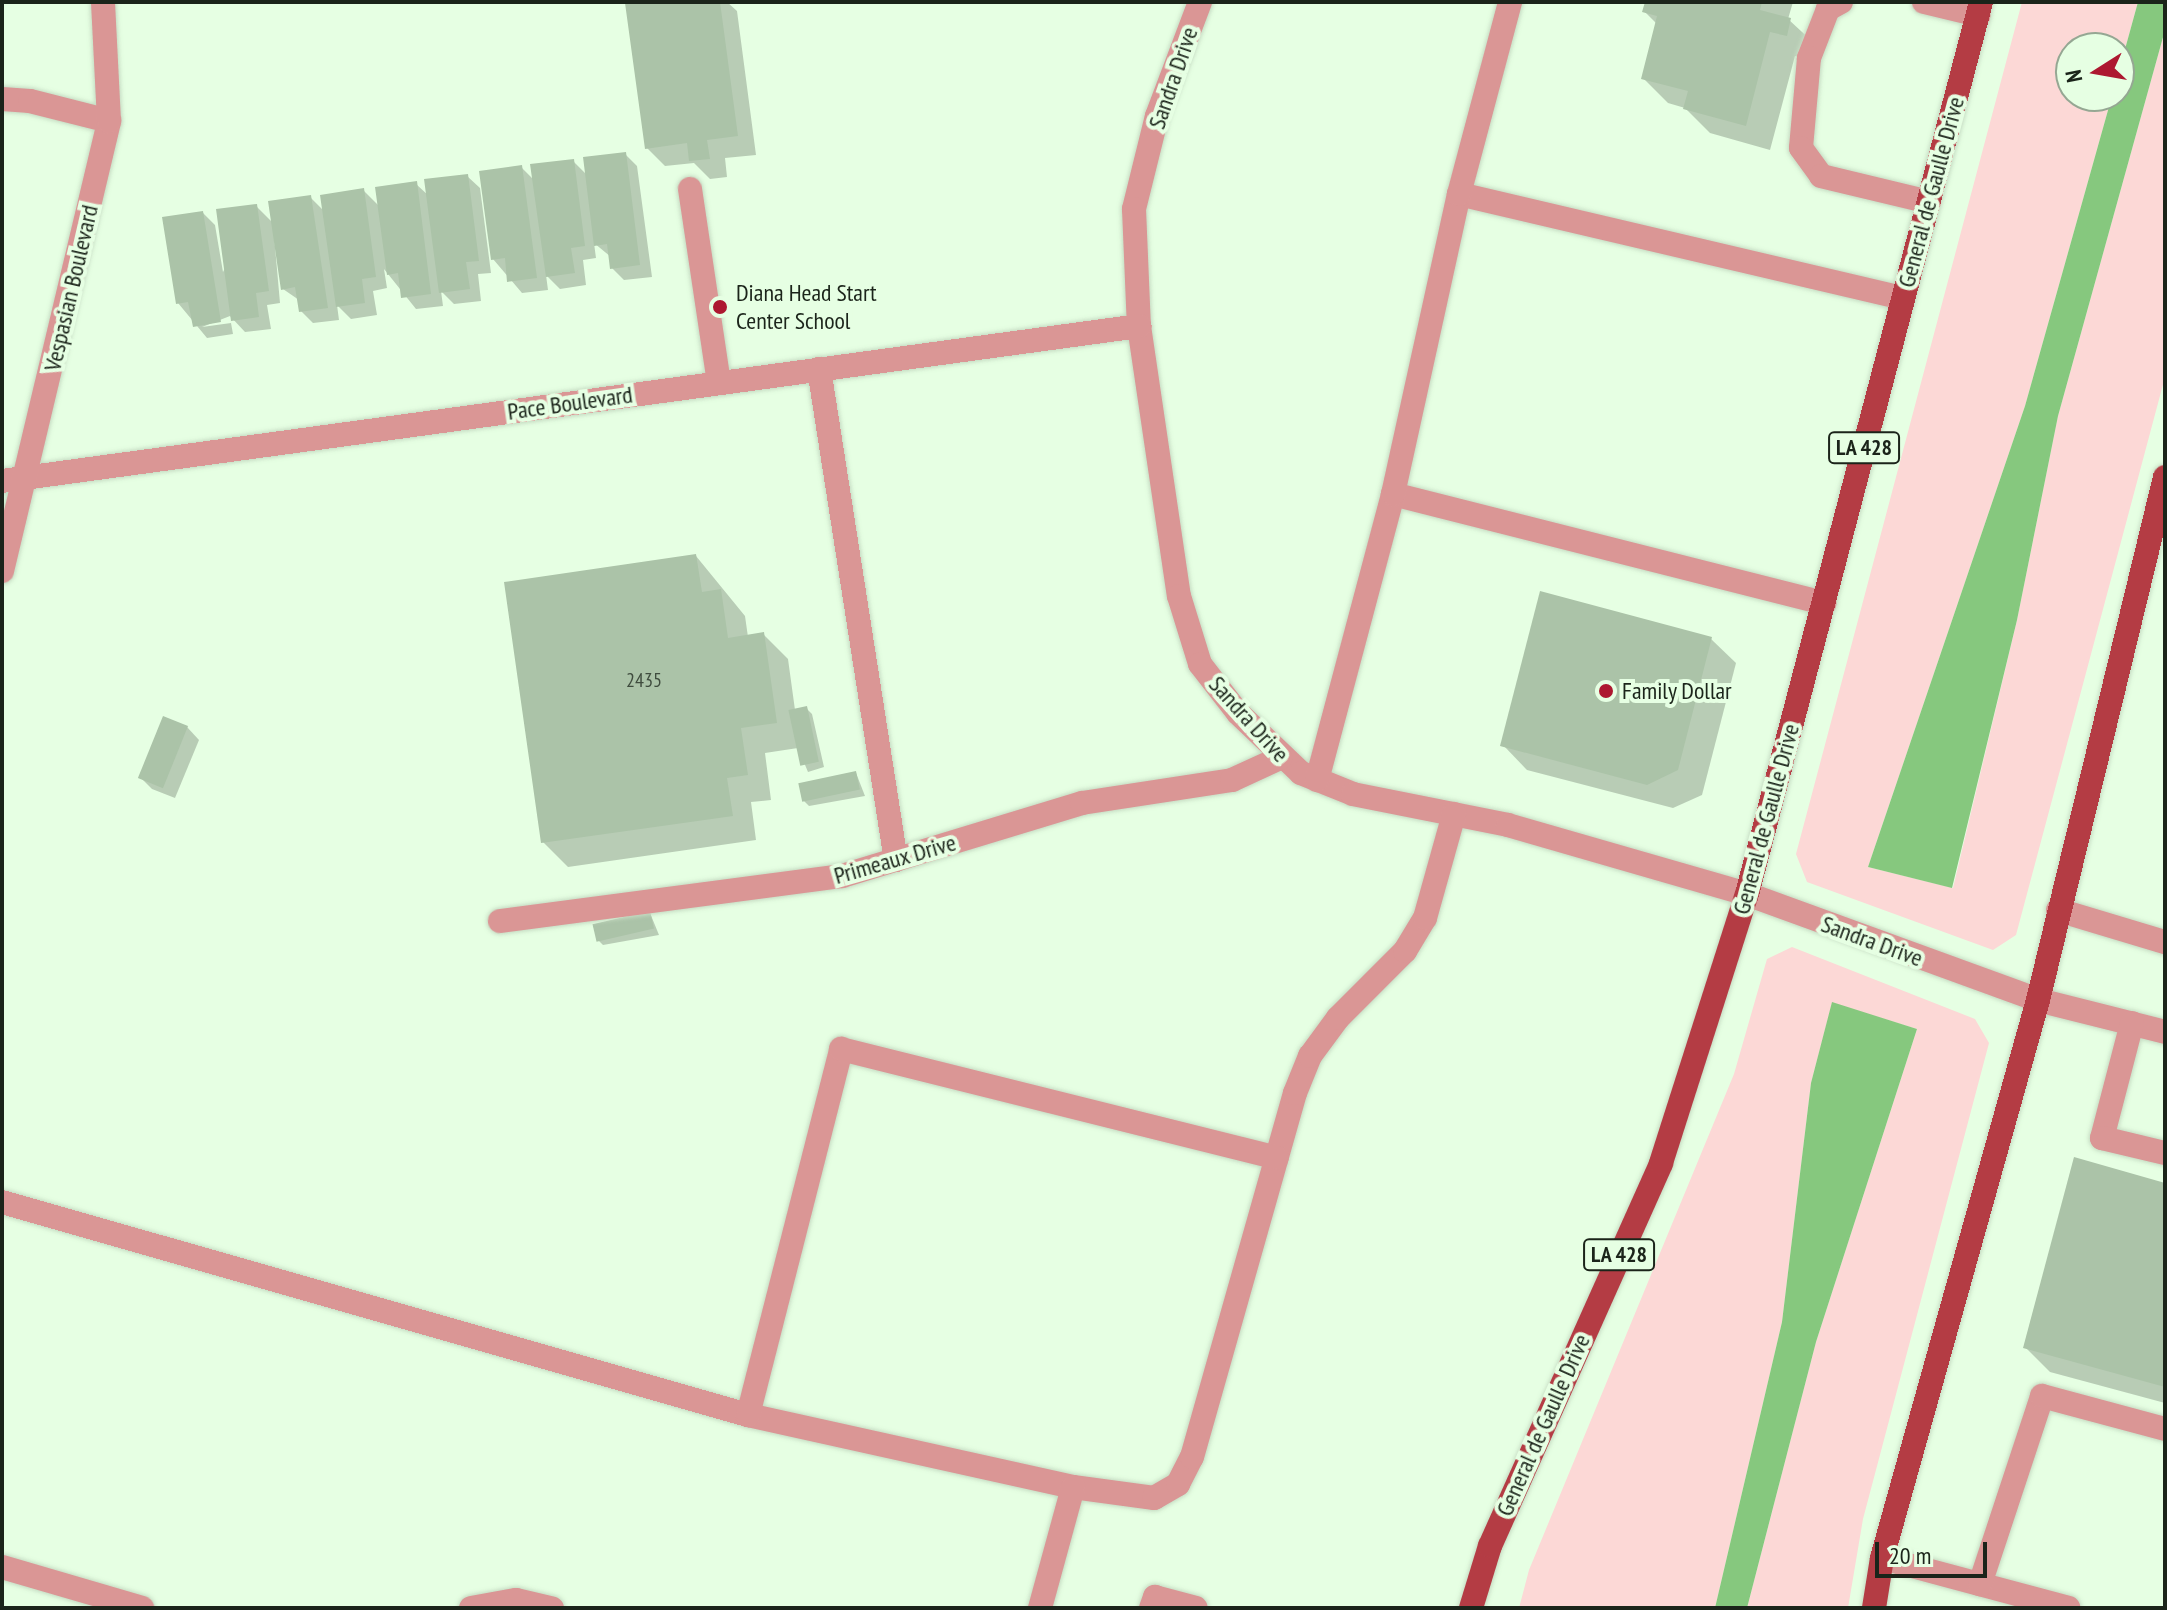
<!DOCTYPE html>
<html>
<head>
<meta charset="utf-8">
<style>
	body { margin:0 }
	#map { position:relative; width:2167px; height:1610px; overflow:hidden; background:#e6ffe3; font-family:"PT Sans Narrow",sans-serif }
	div>[style] { position:absolute }
	.green>* { inset:0; background:#fcd8d6 }
	.water>* { inset:0; background:#86c87e }
	.shadow>* { inset:0; background:#0003 }
	.building>* { inset:0; background:#abc3a8; transform-origin:0 0 }
	.roads { filter:drop-shadow(0 0 2px #c6dcc3) drop-shadow(0 0 2px #c6dcc3) }
	.minor>* { height:24px; margin:-12px; padding:0 12px; transform-origin:12px; border-radius:12px; background:#da9695 }
	.major>* { height:24px; margin:-12px; padding:0 12px; transform-origin:12px; border-radius:12px; background:#b43c44 }
	.dots>* { width:22px; height:22px; translate:-50% -50%; box-sizing:border-box; border:4px solid #e6ffe3; border-radius:50% }
	span { translate:-50% -50%; white-space:nowrap; text-align:center; line-height:1.15; -webkit-text-stroke:8px #e6ffe3; paint-order:stroke }
	.number-label { font-size:20px; color:#3f4c3e }
	.number-label span { -webkit-text-stroke-width:0 }
	.shield-label span { padding:2px 6px; background:#e6ffe3; border:2px solid; border-radius:6px; -webkit-text-stroke-width:0 }
	.shield-label { font-size:22px; color:#1b241a; font-weight:700 }
	.street-label { font-size:24px; color:#1b241a }
	.poi-label { font-size:24px; color:#1b241a }
	.left { translate:0 -50%; text-align:left }
	.frame { position:absolute; inset:0; border:4px solid #1b241a; pointer-events:none }
	.north { position:absolute; left:2055px; top:32px; width:80px; height:80px; box-sizing:border-box; background:#e6ffe3; border:2px solid #95a793; border-radius:50%; rotate:259deg; font-size:22px; font-weight:700; line-height:32px; text-align:center; color:#1b241a }
	.north::after { content:''; display:block; margin:auto; width:28px; height:36px; background:#ad1830; clip-path:polygon(50% 0,100% 100%,50% 72%,0 100%) }
	.scale { position:absolute; left:1875px; top:1542px; width:112px; height:36px; box-sizing:border-box; border:4px solid #1b241a; border-top:0; padding-left:10px; font-size:24px; line-height:28px; white-space:nowrap; color:#1b241a; -webkit-text-stroke:6px #e6ffe3; paint-order:stroke }
</style>
</head>
<body>
<div id="map">
	<div class="green">
		<div style="clip-path:polygon(2022px 2px,2138px 2px,2119px 71px,2119px 48px,2071px 48px,2071px 96px,2112px 96px,2025px 406px,1868px 867px,1953px 888px,2017px 620px,2058px 416px,2165px 30px,2165px 377px,2016px 935px,1993px 950px,1807px 882px,1796px 854px)"></div>
		<div style="clip-path:polygon(1792px 947px,1975px 1019px,1989px 1043px,1863px 1519px,1848px 1608px,1747px 1608px,1816px 1342px,1917px 1029px,1832px 1003px,1811px 1083px,1782px 1322px,1715px 1608px,1519px 1608px,1529px 1570px,1734px 1074px,1767px 959px)"></div>
	</div>
	<div class="water">
		<div style="clip-path:polygon(2138px 2px,2165px 2px,2165px 30px,2058px 416px,2017px 620px,1952px 888px,1868px 867px,2025px 406px,2112px 96px,2119px 96px,2119px 71px)"></div>
		<div style="clip-path:polygon(1832px 1002px,1917px 1029px,1816px 1342px,1747px 1608px,1715px 1608px,1782px 1322px,1811px 1083px)"></div>
	</div>
	<div class="shadow">
		<div style="clip-path:polygon(647px 2px,727px 2px,737px 11px,756px 155px,725px 158px,727px 177px,710px 179px,694px 163px,665px 166px,647px 148px,628px 5px)"></div>
		<div style="clip-path:polygon(1647px 2px,1793px 2px,1788px 19px,1815px 44px,1811px 60px,1795px 56px,1770px 150px,1710px 133px,1685px 108px,1668px 103px,1643px 78px,1657px 24px,1644px 11px)"></div>
		<div style="clip-path:polygon(625px 154px,637px 166px,652px 277px,624px 280px,612px 268px,611px 257px,594px 243px,596px 258px,583px 260px,586px 285px,560px 289px,546px 275px,548px 290px,522px 293px,493px 259px,521px 167px,535px 181px,573px 161px,587px 175px)"></div>
		<div style="clip-path:polygon(467px 176px,480px 188px,491px 273px,478px 274px,481px 301px,454px 304px,441px 291px,443px 306px,416px 309px,384px 269px,387px 288px,373px 291px,377px 315px,351px 319px,337px 305px,339px 320px,313px 323px,301px 311px,299px 300px,283px 289px,273px 224px,280px 303px,267px 305px,271px 329px,245px 332px,230px 316px,202px 327px,231px 323px,233px 334px,207px 338px,178px 303px,203px 213px,215px 225px,223px 272px,256px 206px,273px 223px,310px 197px,325px 212px,363px 190px,380px 207px,416px 184px,429px 196px)"></div>
		<div style="clip-path:polygon(696px 556px,745px 616px,748px 637px,763px 634px,788px 659px,795px 710px,806px 708px,812px 714px,824px 767px,808px 772px,798px 748px,765px 753px,771px 800px,751px 802px,756px 840px,568px 867px,543px 842px)"></div>
		<div style="clip-path:polygon(1711px 639px,1736px 663px,1702px 795px,1673px 808px,1527px 770px,1503px 745px)"></div>
		<div style="clip-path:polygon(187px 727px,199px 740px,175px 798px,152px 789px,140px 777px)"></div>
		<div style="clip-path:polygon(856px 773px,865px 796px,809px 806px,803px 800px)"></div>
		<div style="clip-path:polygon(650px 913px,659px 935px,603px 945px,597px 939px)"></div>
		<div style="clip-path:polygon(2165px 1185px,2165px 1403px,2050px 1372px,2025px 1347px)"></div>
	</div>
	<div class="building">
		<div style="clip-path:polygon(720px 2px,738px 136px,707px 140px,710px 159px,689px 161px,687px 143px,645px 149px,625px 3px)"></div>
		<div style="clip-path:polygon(1645px 2px,1762px 2px,1760px 10px,1791px 18px,1787px 36px,1770px 32px,1746px 126px,1683px 109px,1688px 91px,1641px 79px,1657px 16px,1642px 12px)"></div>
		<div style="clip-path:polygon(626px 152px,640px 265px,610px 269px,607px 244px,594px 246px,583px 157px)"></div>
		<div style="clip-path:polygon(574px 159px,585px 246px,571px 248px,575px 273px,546px 277px,530px 164px)"></div>
		<div style="clip-path:polygon(522px 165px,537px 278px,507px 282px,505px 258px,491px 260px,479px 171px)"></div>
		<div style="clip-path:polygon(468px 174px,479px 261px,466px 262px,470px 289px,439px 293px,424px 179px)"></div>
		<div style="clip-path:polygon(417px 181px,431px 294px,401px 298px,398px 273px,387px 275px,375px 187px)"></div>
		<div style="clip-path:polygon(364px 188px,376px 277px,362px 279px,365px 303px,336px 307px,320px 195px)"></div>
		<div style="clip-path:polygon(311px 195px,328px 308px,299px 312px,295px 287px,281px 290px,268px 201px)"></div>
		<div style="clip-path:polygon(257px 204px,269px 291px,256px 293px,259px 317px,231px 321px,216px 209px)"></div>
		<div style="clip-path:polygon(203px 211px,221px 322px,193px 327px,188px 302px,176px 304px,162px 217px)"></div>
		<div style="clip-path:polygon(696px 554px,702px 592px,721px 589px,728px 638px,764px 632px,777px 723px,741px 728px,748px 775px,727px 778px,733px 816px,541px 843px,504px 582px)"></div>
		<div style="clip-path:polygon(1540px 591px,1712px 637px,1678px 770px,1647px 785px,1500px 746px)"></div>
		<div style="left:807px;top:706px;width:57px;height:19px;rotate:78deg"></div>
		<div style="left:163px;top:716px;width:27px;height:67px;rotate:22deg"></div>
		<div style="left:856px;top:771px;width:19px;height:59px;rotate:78deg"></div>
		<div style="left:650px;top:911px;width:18px;height:59px;rotate:77deg"></div>
		<div style="clip-path:polygon(2074px 1157px,2165px 1183px,2165px 1387px,2023px 1348px)"></div>
	</div>
	<div class="roads">
		<div class="minor">
			<div style="left:1200px;top:2px;width:122px;rotate:110.7deg"></div>
			<div style="left:1157px;top:116px;width:96px;rotate:103.9deg"></div>
			<div style="left:1134px;top:209px;width:117px;rotate:87.6deg"></div>
			<div style="left:1139px;top:326px;width:273px;rotate:81.6deg"></div>
			<div style="left:1179px;top:596px;width:71px;rotate:72.8deg"></div>
			<div style="left:1200px;top:664px;width:62px;rotate:52.2deg"></div>
			<div style="left:1238px;top:713px;width:87px;rotate:43.6deg"></div>
			<div style="left:1301px;top:773px;width:56px;rotate:22deg"></div>
			<div style="left:1353px;top:794px;width:158px;rotate:11.3deg"></div>
			<div style="left:1508px;top:825px;width:249px;rotate:16.1deg"></div>
			<div style="left:1747px;top:894px;width:310px;rotate:20deg"></div>
			<div style="left:2038px;top:1000px;width:131px;rotate:14.1deg"></div>
			<div style="left:1841px;top:2px;width:15px;rotate:152deg"></div>
			<div style="left:1828px;top:9px;width:53px;rotate:111.2deg"></div>
			<div style="left:1809px;top:58px;width:90px;rotate:95.1deg"></div>
			<div style="left:1801px;top:148px;width:34px;rotate:54deg"></div>
			<div style="left:1821px;top:176px;width:111px;rotate:13.5deg"></div>
			<div style="left:1924px;top:2px;width:56px;rotate:13.5deg"></div>
			<div style="left:2px;top:99px;width:28px;rotate:4deg"></div>
			<div style="left:30px;top:101px;width:81px;rotate:14.2deg"></div>
			<div style="left:690px;top:189px;width:196px;rotate:81.5deg"></div>
			<div style="left:1459px;top:194px;width:456px;rotate:13.2deg"></div>
			<div style="left:819px;top:369px;width:497px;rotate:81.1deg"></div>
			<div style="left:2px;top:481px;width:1148px;rotate:-7.76deg"></div>
			<div style="left:1393px;top:494px;width:445px;rotate:14.2deg"></div>
			<div style="left:2px;top:571px;width:463px;rotate:-76.6deg"></div>
			<div style="left:109px;top:121px;width:119px;rotate:-92.9deg"></div>
			<div style="left:1317px;top:780px;width:296px;rotate:-75.1deg"></div>
			<div style="left:1393px;top:494px;width:307px;rotate:-77.6deg"></div>
			<div style="left:1459px;top:194px;width:199px;rotate:-75.1deg"></div>
			<div style="left:2058px;top:910px;width:112px;rotate:16.7deg"></div>
			<div style="left:500px;top:921px;width:345px;rotate:-7.5deg"></div>
			<div style="left:842px;top:876px;width:251px;rotate:-16.9deg"></div>
			<div style="left:1082px;top:803px;width:152px;rotate:-8.7deg"></div>
			<div style="left:1232px;top:780px;width:53px;rotate:-24.6deg"></div>
			<div style="left:2132px;top:1023px;width:119px;rotate:104.6deg"></div>
			<div style="left:2102px;top:1138px;width:65px;rotate:13.4deg"></div>
			<div style="left:2px;top:1202px;width:776px;rotate:15.94deg"></div>
			<div style="left:748px;top:1415px;width:333px;rotate:12.5deg"></div>
			<div style="left:1073px;top:1487px;width:82px;rotate:7.7deg"></div>
			<div style="left:1154px;top:1498px;width:28px;rotate:-30deg"></div>
			<div style="left:1178px;top:1484px;width:30px;rotate:-63deg"></div>
			<div style="left:1192px;top:1457px;width:378px;rotate:-74.2deg"></div>
			<div style="left:1295px;top:1093px;width:40px;rotate:-68deg"></div>
			<div style="left:1310px;top:1056px;width:47px;rotate:-53.6deg"></div>
			<div style="left:1338px;top:1018px;width:95px;rotate:-45deg"></div>
			<div style="left:1405px;top:951px;width:39px;rotate:-59deg"></div>
			<div style="left:1425px;top:918px;width:108px;rotate:-74.4deg"></div>
			<div style="left:748px;top:1415px;width:378px;rotate:-75.7deg"></div>
			<div style="left:841px;top:1049px;width:449px;rotate:14deg"></div>
			<div style="left:1882px;top:1558px;width:193px;rotate:15deg"></div>
			<div style="left:2px;top:1567px;width:146px;rotate:16.3deg"></div>
			<div style="left:1980px;top:1584px;width:198px;rotate:-71.7deg"></div>
			<div style="left:2042px;top:1396px;width:127px;rotate:15deg"></div>
			<div style="left:471px;top:1608px;width:46px;rotate:-10.1deg"></div>
			<div style="left:516px;top:1600px;width:37px;rotate:13deg"></div>
			<div style="left:1040px;top:1608px;width:125px;rotate:-74.7deg"></div>
			<div style="left:1151px;top:1608px;width:12px;rotate:-70deg"></div>
			<div style="left:1155px;top:1597px;width:42px;rotate:15deg"></div>
		</div>
		<div class="major">
			<div style="left:1471px;top:1608px;width:65px;rotate:-73deg"></div>
			<div style="left:1490px;top:1546px;width:419px;rotate:-65.9deg"></div>
			<div style="left:1661px;top:1163px;width:282px;rotate:-72.3deg"></div>
			<div style="left:1747px;top:894px;width:922px;rotate:-75.3deg"></div>
			<div style="left:1874px;top:1608px;width:51px;rotate:-80.9deg"></div>
			<div style="left:1882px;top:1558px;width:579px;rotate:-74.38deg"></div>
			<div style="left:2038px;top:1000px;width:538px;rotate:-76.35deg"></div>
		</div>
	</div>
	<div class="dots">
		<div style="left:720px;top:307px;background:#ad1830"></div>
		<div style="left:1606px;top:691px;background:#ad1830"></div>
	</div>
	<div class="number-label">
		<span style="left:644px;top:680px">2435</span>
	</div>
	<div class="shield-label">
		<span style="left:1864px;top:448px">LA 428</span>
		<span style="left:1619px;top:1255px">LA 428</span>
	</div>
	<div class="street-label">
		<span style="left:1173px;top:78px;rotate:-71deg">Sandra Drive</span>
		<span style="left:1931px;top:192px;rotate:-75deg">General de Gaulle Drive</span>
		<span style="left:71px;top:288px;rotate:-77deg">Vespasian Boulevard</span>
		<span style="left:570px;top:403px;rotate:-8deg">Pace Boulevard</span>
		<span style="left:1249px;top:719px;rotate:48deg">Sandra Drive</span>
		<span style="left:1766px;top:819px;rotate:-75deg">General de Gaulle Drive</span>
		<span style="left:895px;top:859px;rotate:-16deg">Primeaux Drive</span>
		<span style="left:1872px;top:941px;rotate:20deg">Sandra Drive</span>
		<span style="left:1543px;top:1425px;rotate:-66deg">General de Gaulle Drive</span>
	</div>
	<div class="poi-label">
		<span class="left" style="left:736px;top:307px">Diana Head Start<br>Center School</span>
		<span class="left" style="left:1622px;top:691px">Family Dollar</span>
	</div>
	<div class="frame"></div>
	<div class="north">N</div>
	<div class="scale">20 m</div>
</div>
</body>
</html>
